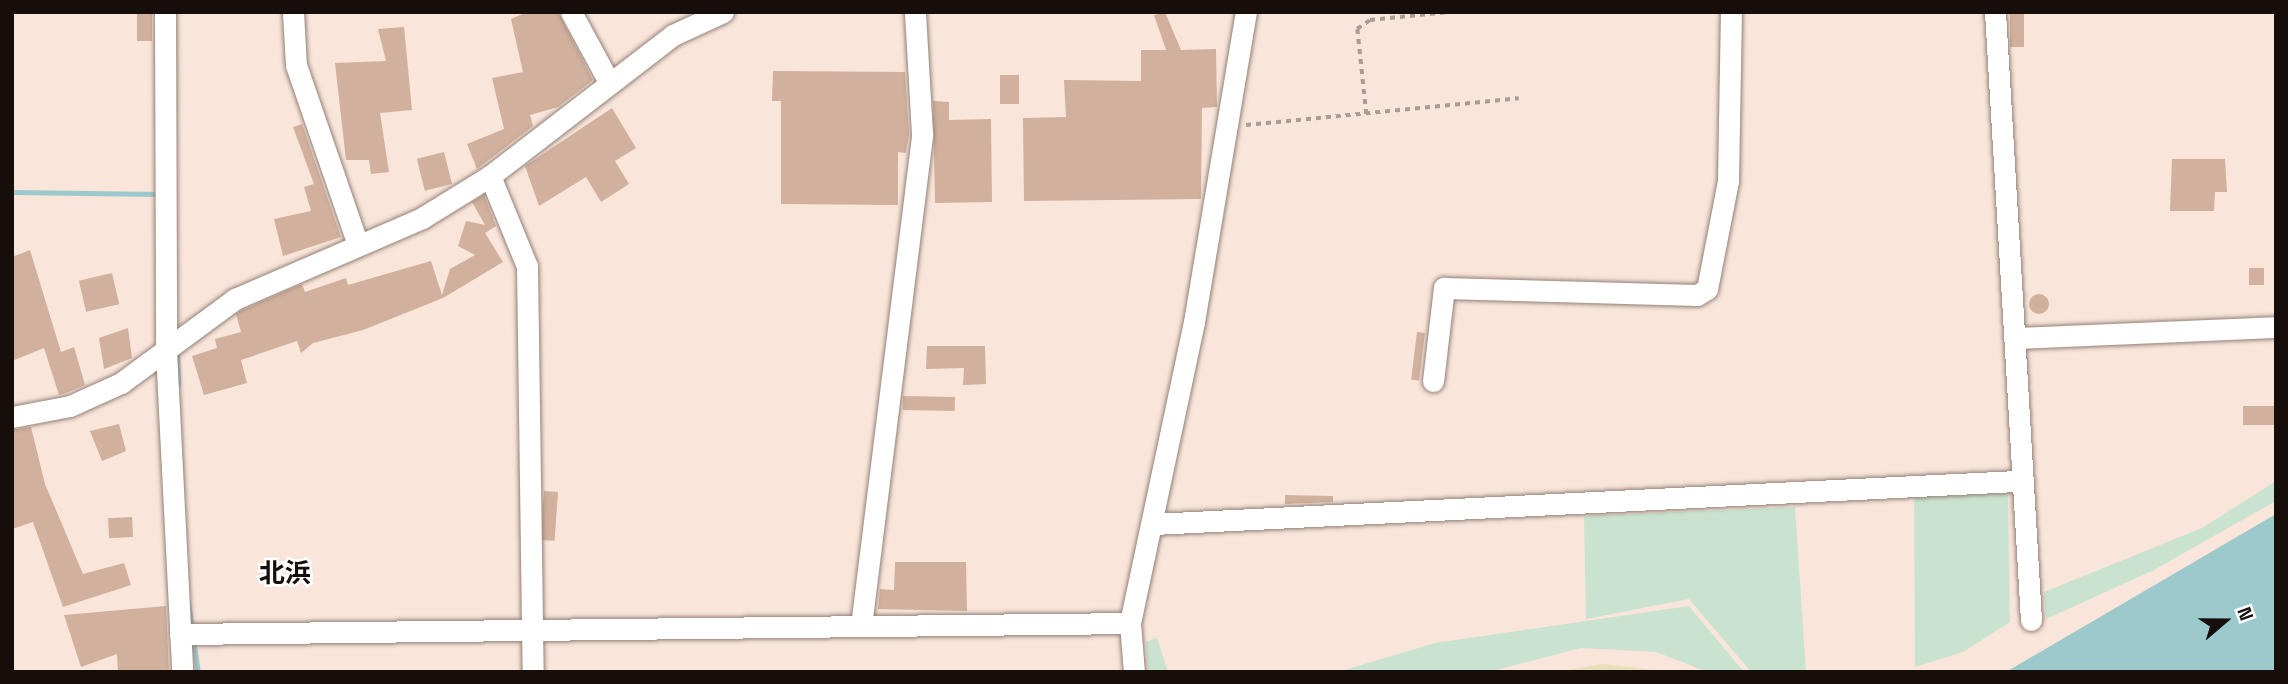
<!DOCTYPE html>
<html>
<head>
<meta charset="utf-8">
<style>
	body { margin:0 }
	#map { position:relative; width:2288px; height:684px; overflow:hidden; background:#f9e5da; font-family:"Space Grotesk","Noto Sans JP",sans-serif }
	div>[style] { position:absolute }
	.green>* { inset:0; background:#cae3d1 }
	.sand>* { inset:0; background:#e9e0ba }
	.water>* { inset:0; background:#9cc9cc }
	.stream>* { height:5px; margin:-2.5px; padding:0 2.5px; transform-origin:2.5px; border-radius:2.5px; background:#9cc9cc }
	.building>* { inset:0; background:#d1b09d; transform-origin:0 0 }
	.round { border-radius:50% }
	.path>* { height:3.5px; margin-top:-1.75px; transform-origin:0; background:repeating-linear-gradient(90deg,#aa9b93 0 5px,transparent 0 10px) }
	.roads { filter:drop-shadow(0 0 2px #938177) drop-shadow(0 0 2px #938177) }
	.minor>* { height:21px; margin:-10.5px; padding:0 10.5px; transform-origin:10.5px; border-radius:10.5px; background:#fff }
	span { translate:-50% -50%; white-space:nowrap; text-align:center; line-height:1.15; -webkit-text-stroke:5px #fff; paint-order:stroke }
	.quarter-label { font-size:26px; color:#150e0b; font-weight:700 }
	.frame { position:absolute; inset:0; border:14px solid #150e0b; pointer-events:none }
	.north { position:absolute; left:2190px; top:586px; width:70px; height:70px; -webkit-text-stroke:5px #fff; paint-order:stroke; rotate:70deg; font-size:19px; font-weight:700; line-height:28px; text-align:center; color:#150e0b }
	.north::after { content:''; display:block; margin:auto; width:24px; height:32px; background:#150e0b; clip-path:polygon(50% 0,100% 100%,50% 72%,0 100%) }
</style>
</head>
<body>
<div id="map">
	<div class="green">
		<div style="clip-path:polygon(2276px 481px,2274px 502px,2154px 570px,2046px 619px,2044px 592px,2202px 528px)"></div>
		<div style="clip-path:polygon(2008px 492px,2010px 622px,1963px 652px,1915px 667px,1914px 496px)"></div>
		<div style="clip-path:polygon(1795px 507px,1806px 672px,1751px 672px,1689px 599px,1586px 619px,1584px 516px)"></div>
		<div style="clip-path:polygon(1689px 606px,1744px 672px,1708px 672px,1656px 652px,1581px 648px,1489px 672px,1338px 672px,1435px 643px)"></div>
		<div style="clip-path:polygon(1157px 638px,1168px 672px,1148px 672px,1146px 642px)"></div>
	</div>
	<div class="sand">
		<div style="clip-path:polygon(1603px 664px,1655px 670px,1662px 672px,1556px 672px)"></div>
	</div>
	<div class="water">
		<div style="clip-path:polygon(2276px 514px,2276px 672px,2006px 672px)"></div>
	</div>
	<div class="stream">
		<div style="left:12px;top:192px;width:148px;rotate:0.8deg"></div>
		<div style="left:177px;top:348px;width:36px;rotate:88deg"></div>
		<div style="left:188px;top:603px;width:25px;rotate:81deg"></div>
		<div style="left:193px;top:638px;width:34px;rotate:82deg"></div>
	</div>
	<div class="building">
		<div style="left:137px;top:12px;width:15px;height:29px"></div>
		<div style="clip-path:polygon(527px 12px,558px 12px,593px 80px,558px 107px,530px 115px,533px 126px,477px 169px,467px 144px,504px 129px,492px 78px,523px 72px,511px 19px)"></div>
		<div style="clip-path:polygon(1165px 12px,1181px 50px,1216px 49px,1217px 107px,1202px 108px,1201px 199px,1024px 201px,1023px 118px,1066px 117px,1064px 80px,1141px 81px,1141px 50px,1166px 50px,1154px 15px)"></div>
		<div style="left:2010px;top:12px;width:14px;height:35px"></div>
		<div style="clip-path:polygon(404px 27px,412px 110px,380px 113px,389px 172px,371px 174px,369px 160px,346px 160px,335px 63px,386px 61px,378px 29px)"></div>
		<div style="clip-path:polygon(773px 71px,905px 72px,909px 134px,906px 153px,898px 152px,898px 205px,781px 204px,781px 101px,772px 101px)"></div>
		<div style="left:1000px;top:75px;width:19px;height:29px"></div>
		<div style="clip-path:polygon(933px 101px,949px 102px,949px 120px,991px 119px,992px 202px,935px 203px)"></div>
		<div style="clip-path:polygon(612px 108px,636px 148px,615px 161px,629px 184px,601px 202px,586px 177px,539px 206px,525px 166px)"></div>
		<div style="clip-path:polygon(302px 124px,341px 237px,283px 256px,274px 219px,311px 211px,304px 187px,314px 184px,293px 127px)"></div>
		<div style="left:444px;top:152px;width:33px;height:28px;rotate:76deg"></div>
		<div style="clip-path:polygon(2172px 159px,2225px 159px,2227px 192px,2215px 192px,2214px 211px,2170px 211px)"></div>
		<div style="clip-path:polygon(484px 195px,496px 226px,485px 233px,503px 262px,443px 298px,363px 330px,313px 343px,301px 353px,297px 341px,241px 360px,247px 383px,204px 395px,192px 356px,217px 348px,215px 339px,241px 332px,236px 314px,242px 310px,302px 284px,305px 292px,346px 278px,348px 285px,431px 261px,442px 295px,450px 269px,475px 255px,458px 246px,466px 221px,485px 225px,472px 202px)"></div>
		<div style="clip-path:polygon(30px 250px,61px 352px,74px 347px,85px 385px,66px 393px,59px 395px,44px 348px,12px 361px,12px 257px)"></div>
		<div style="left:2249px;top:268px;width:15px;height:17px"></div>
		<div style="left:112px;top:273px;width:32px;height:34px;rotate:77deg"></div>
		<div class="round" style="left:2029px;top:294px;width:20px;height:20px"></div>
		<div style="clip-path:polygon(128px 328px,132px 358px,104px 369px,99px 338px)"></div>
		<div style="left:1417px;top:332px;width:8px;height:48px;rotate:7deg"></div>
		<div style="clip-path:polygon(927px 346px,985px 346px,986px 384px,963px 385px,964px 368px,926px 369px)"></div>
		<div style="left:903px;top:396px;width:52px;height:14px;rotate:1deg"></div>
		<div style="left:2276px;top:406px;width:19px;height:33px;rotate:90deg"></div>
		<div style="clip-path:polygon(119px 424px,126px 451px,102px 461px,90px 431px)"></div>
		<div style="clip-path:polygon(31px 427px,45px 484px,83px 574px,124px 563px,131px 585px,63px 607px,33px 522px,12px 529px,12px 430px)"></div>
		<div style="left:544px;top:491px;width:14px;height:49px;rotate:4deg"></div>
		<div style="clip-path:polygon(1285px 495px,1333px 496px,1333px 502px,1285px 504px)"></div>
		<div style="left:132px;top:517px;width:20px;height:24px;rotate:87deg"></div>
		<div style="clip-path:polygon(895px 562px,966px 562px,967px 611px,878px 609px,880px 589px,894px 590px)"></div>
		<div style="clip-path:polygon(166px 606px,169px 672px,118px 672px,117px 654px,81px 667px,64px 615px)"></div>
	</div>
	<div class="path">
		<div style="left:1366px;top:114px;width:85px;rotate:-96deg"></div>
		<div style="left:1357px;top:29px;width:16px;rotate:-35deg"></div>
		<div style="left:1370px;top:20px;width:79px;rotate:-5.8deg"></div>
		<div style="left:1246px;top:125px;width:274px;rotate:-5.6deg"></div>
	</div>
	<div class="roads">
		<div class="minor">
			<div style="left:165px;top:12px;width:339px;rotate:89.8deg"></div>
			<div style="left:166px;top:351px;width:321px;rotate:87.1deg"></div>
			<div style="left:293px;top:12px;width:53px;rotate:86.8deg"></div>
			<div style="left:296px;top:65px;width:187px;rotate:71deg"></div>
			<div style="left:571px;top:12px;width:80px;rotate:61.5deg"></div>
			<div style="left:1995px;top:12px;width:609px;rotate:86.61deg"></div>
			<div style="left:490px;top:176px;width:97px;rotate:67.7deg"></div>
			<div style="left:527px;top:266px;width:406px;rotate:89.2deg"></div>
			<div style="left:2015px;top:338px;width:261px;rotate:-2.4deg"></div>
			<div style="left:1433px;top:381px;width:94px;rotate:-83.3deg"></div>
			<div style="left:1444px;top:288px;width:253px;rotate:1.6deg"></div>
			<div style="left:1697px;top:295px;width:12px;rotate:-31deg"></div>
			<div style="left:1707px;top:289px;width:110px;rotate:-79deg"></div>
			<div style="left:1728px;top:181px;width:169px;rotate:-89deg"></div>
			<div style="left:12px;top:417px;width:59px;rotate:-10.7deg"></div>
			<div style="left:70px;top:406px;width:56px;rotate:-24.3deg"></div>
			<div style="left:121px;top:383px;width:142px;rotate:-36.4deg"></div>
			<div style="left:235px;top:299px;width:204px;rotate:-23.4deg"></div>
			<div style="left:422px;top:218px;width:80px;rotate:-31.7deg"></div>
			<div style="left:490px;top:176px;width:231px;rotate:-37.6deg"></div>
			<div style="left:673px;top:35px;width:55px;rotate:-24.7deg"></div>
			<div style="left:1153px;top:524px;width:866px;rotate:-2.85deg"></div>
			<div style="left:861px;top:626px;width:496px;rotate:-82.9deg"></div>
			<div style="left:922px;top:134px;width:122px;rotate:-93.3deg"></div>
			<div style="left:180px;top:634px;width:950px;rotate:-0.66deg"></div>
			<div style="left:1134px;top:672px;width:49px;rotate:-94.7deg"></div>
			<div style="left:1130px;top:623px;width:308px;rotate:-78deg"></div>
			<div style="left:1194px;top:322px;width:314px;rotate:-80.5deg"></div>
		</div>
	</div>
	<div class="quarter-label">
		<span style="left:285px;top:574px">北浜</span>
	</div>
	<div class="frame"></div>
	<div class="north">N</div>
</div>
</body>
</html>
